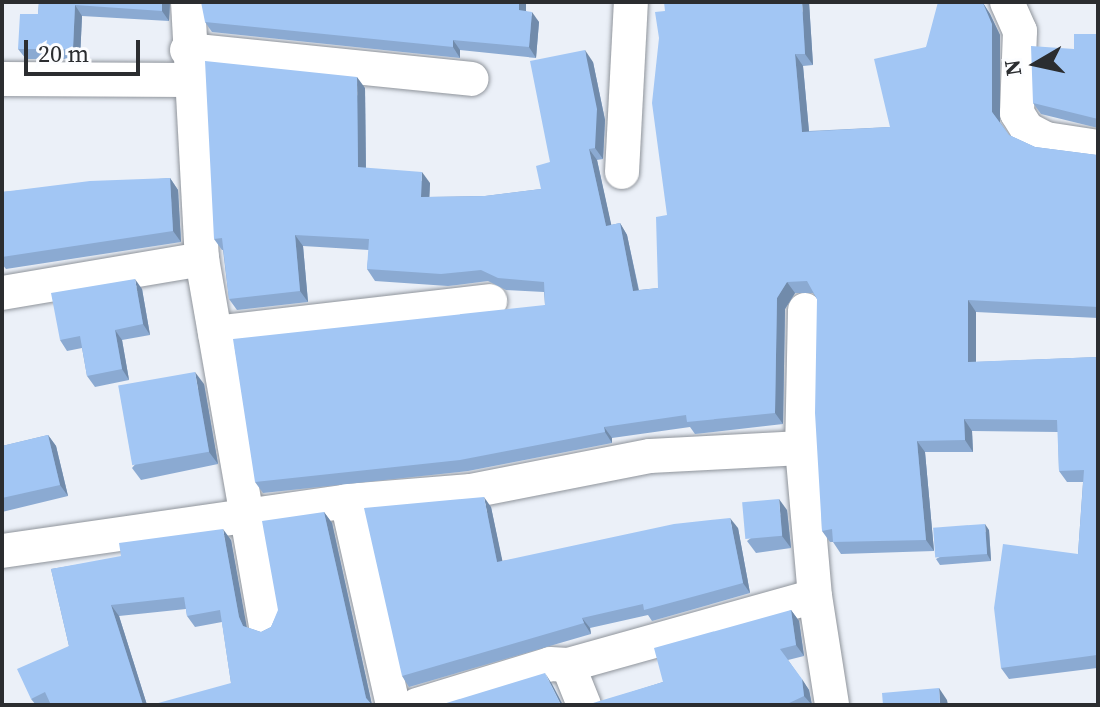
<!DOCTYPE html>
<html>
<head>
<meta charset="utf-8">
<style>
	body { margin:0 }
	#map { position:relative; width:1100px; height:707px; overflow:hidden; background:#ebf0f8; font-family:"Source Serif 4",serif }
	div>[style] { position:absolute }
	.roads { filter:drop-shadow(0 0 2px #8f949b) drop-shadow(0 0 2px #8f949b) }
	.minor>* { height:34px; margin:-17px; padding:0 17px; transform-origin:17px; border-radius:17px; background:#fff }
	.wall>* { inset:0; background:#8baad2 }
	.shaded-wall>* { inset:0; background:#718bab }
	.building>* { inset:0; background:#a2c6f4; transform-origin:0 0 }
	span { translate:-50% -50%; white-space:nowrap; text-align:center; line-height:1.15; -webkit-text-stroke:7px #fcfdff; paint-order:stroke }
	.frame { position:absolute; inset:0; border:4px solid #2b2d30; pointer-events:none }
	.north { position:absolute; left:996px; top:24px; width:80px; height:80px; -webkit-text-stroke:6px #fcfdff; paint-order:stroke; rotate:261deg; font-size:22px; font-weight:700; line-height:32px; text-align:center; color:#2b2d30 }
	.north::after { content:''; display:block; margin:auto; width:28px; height:36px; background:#2b2d30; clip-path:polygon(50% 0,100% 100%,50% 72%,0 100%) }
	.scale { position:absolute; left:24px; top:40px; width:116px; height:36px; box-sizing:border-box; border:4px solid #2b2d30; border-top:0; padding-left:10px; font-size:24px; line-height:28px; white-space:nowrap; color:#2b2d30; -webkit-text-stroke:6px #fcfdff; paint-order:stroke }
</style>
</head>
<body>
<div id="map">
	<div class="roads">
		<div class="minor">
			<div style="left:188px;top:2px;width:257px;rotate:86.9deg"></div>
			<div style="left:202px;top:259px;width:371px;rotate:80.1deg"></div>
			<div style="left:1007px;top:2px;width:32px;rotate:66deg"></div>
			<div style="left:1020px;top:31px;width:82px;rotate:92.1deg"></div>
			<div style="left:1017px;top:113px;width:19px;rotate:58deg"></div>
			<div style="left:1027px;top:129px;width:21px;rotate:28deg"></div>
			<div style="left:1046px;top:139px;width:53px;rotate:8.7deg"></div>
			<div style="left:187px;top:50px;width:286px;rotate:5.8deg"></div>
			<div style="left:2px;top:79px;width:187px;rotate:0.3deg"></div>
			<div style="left:622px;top:172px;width:170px;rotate:-87deg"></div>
			<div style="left:2px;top:293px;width:203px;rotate:-9.6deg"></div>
			<div style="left:805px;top:310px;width:138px;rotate:91.2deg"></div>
			<div style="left:802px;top:448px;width:149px;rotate:85deg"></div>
			<div style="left:815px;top:596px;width:110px;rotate:81.1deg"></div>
			<div style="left:215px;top:333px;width:277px;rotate:-6.6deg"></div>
			<div style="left:347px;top:501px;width:209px;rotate:77.3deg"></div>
			<div style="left:2px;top:551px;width:349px;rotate:-8.2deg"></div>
			<div style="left:347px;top:501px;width:124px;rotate:-4.6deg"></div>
			<div style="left:471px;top:491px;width:182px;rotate:-11.1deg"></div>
			<div style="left:650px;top:456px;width:152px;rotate:-3deg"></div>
			<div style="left:568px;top:665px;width:256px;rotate:-15.6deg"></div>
			<div style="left:417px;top:705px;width:139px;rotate:-17.1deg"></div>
			<div style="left:550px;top:664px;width:18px;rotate:3deg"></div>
			<div style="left:568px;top:665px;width:43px;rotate:68.2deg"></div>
		</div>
	</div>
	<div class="wall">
		<div style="clip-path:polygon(39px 2px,170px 2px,169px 21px,82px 16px,80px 59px,26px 59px,18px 49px,38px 14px)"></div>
		<div style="clip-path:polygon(526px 2px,526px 11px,539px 22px,536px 58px,460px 50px,460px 58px,212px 32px,205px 22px)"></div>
		<div style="clip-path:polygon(809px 2px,813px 65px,803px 66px,809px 131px,890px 127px,926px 47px,983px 3px,990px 14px,1000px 35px,1000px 122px,1009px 135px,1035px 147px,1097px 155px,1098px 153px,1098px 318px,976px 312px,976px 362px,1098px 357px,1098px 691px,1097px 690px,1097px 668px,1009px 679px,1001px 668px,1078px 554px,1083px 482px,1067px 482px,1059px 471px,1058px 432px,972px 431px,973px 452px,925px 452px,934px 551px,841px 554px,833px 542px,830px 542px,822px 531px,817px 299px,813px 293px,795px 293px,785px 309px,783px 424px,695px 434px,690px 427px,612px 438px,612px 443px,468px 471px,263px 493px,255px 482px,545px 305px,544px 292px,506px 290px,488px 281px,448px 286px,375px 281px,367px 269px,369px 250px,303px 246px,308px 302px,237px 310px,229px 299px,223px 250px,222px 250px,214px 239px,365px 88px,366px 168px,430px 183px,429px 197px,485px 196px,541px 189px,550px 162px,593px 62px,605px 120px,603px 159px,597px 160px,611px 225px,620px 223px,627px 235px,639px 290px,658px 288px,667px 215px)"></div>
		<div style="clip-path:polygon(1098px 34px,1098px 128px,1041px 114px,1033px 103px,1074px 49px)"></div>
		<div style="clip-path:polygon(170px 178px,178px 190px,181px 242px,6px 269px,2px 264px,2px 192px)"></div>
		<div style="clip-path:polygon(142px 289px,150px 335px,122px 340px,129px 380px,95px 387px,87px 376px,82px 348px,67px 351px,60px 340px)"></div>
		<div style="clip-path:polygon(204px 384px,218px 464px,141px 480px,132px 468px)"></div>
		<div style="clip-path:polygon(48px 435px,56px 446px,68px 496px,2px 512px,2px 446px)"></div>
		<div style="clip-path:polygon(491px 507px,502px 561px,738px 528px,750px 593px,652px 621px,648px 615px,590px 628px,591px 634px,409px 687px,402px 676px)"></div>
		<div style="clip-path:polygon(787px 510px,791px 548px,756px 553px,747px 541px)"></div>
		<div style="clip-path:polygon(324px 512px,332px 523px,372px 705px,231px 683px,222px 622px,195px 627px,187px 616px,186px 609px,119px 616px,147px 705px,36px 705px,31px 699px,69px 646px,51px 569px,231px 540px,246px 627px,261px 632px,271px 627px)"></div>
		<div style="clip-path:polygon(989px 530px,991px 561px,940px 565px,936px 559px)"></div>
		<div style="clip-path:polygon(791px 610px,799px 621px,804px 656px,788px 660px,809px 690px,812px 705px,591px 705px,663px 682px)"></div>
	</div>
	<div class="shaded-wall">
		<div style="clip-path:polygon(162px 2px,170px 2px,169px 21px,162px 11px)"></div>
		<div style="clip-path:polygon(519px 2px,526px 2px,526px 21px,519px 10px)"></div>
		<div style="clip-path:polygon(802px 2px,809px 2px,813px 65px,805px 54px)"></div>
		<div style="clip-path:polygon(983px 3px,990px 14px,1000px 35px,1000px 123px,992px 112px)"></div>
		<div style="clip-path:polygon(75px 5px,82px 16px,80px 59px,73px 49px)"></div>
		<div style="clip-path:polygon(532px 12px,539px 22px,536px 58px,529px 47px)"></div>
		<div style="clip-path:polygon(453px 40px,460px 50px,460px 58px,453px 47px)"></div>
		<div style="clip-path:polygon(585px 50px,593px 62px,605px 120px,603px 159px,595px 148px)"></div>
		<div style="clip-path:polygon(795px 54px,803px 66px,810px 143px,802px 132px)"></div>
		<div style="clip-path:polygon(357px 77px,365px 88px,366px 179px,358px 167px)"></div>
		<div style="clip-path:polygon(589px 149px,597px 160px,614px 237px,606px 226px)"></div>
		<div style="clip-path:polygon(422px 172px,430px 183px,429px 208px,421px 197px)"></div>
		<div style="clip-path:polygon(170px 178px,178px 190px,181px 242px,173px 231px)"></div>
		<div style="clip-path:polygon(620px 223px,627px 235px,641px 302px,633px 291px)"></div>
		<div style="clip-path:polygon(295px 235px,303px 246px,308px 302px,300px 291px)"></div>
		<div style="clip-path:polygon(135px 279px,142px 289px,150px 335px,143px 324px)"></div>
		<div style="clip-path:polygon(787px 282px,795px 293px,785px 309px,783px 424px,775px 413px,777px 298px)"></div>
		<div style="clip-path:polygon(968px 300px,976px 312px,976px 373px,968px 362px)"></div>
		<div style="clip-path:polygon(115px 330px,122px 340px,129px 380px,122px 369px)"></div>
		<div style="clip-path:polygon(195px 372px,204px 384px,218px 464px,209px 452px)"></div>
		<div style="clip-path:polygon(964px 419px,972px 431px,973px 452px,965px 440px)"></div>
		<div style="clip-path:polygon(604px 427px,612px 438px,612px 443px,605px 432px)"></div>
		<div style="clip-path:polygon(48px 435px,56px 446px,68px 496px,60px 485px)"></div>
		<div style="clip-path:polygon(917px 441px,925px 452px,934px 551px,926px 540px)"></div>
		<div style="clip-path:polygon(484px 497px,491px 507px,505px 573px,497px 562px)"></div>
		<div style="clip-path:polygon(779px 499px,787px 510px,791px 548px,782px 536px)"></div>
		<div style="clip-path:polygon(324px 512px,332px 523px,372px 705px,366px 698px)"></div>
		<div style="clip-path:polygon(730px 518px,738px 528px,750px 593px,743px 583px)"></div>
		<div style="clip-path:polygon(985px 524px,989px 530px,991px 561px,987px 554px)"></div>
		<div style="clip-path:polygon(223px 529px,231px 540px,247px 628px,243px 626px,239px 617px)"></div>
		<div style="clip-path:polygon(111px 605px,119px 616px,147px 705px,143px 705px)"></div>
		<div style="clip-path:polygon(791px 610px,799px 621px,804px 656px,796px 645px)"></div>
		<div style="clip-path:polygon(582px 618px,590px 628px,591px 634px,584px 623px)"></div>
		<div style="clip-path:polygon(545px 673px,552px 684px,563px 705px,561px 705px)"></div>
		<div style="clip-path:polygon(802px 679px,809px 690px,812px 705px,804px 696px)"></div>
		<div style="clip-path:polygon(939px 688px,947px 700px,948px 705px,940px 705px)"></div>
	</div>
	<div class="building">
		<div style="clip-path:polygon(39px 2px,162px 2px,162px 11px,75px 5px,73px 49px,18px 49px,20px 14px,38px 14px)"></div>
		<div style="clip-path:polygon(201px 2px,519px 2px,519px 10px,532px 12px,529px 47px,453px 40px,453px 47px,205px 22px)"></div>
		<div style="clip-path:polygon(664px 2px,802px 2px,805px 54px,795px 54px,802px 132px,890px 127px,874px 59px,926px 47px,938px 2px,983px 3px,992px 24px,992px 112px,1009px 135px,1035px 147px,1097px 155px,1098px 153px,1098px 307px,968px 300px,968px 362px,1098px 357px,1098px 690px,1097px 690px,1097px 655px,1001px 668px,994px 608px,1003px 544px,1078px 554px,1084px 470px,1059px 471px,1057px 420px,964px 419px,965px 440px,917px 441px,926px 540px,833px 542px,832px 529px,822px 531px,815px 413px,817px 299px,807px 281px,787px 282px,777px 298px,775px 413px,687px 422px,686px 415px,604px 427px,605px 432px,460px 460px,255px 482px,233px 339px,545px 305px,544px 282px,498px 278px,481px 270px,441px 274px,367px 269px,369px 239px,295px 235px,300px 291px,229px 299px,222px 238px,214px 239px,205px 61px,357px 77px,358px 167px,422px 172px,421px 197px,485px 196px,541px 189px,536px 166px,550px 162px,530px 61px,585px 50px,597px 109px,595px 148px,589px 149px,606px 226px,620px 223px,633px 291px,658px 288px,656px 217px,667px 215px,652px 103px,659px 38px,655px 12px,665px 11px)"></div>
		<div style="clip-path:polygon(1074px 34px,1098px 34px,1098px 119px,1033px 103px,1031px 46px,1074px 49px)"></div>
		<div style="clip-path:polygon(170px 178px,173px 231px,2px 257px,2px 192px,90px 181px)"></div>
		<div style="clip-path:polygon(135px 279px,143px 324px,115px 330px,122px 369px,87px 376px,80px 336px,60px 340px,51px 293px)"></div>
		<div style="left:195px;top:372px;width:81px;height:78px;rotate:80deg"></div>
		<div style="clip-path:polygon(48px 435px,60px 485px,2px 498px,2px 446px)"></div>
		<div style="clip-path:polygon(484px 497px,497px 562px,674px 524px,730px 518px,743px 583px,644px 610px,643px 604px,582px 618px,584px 623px,402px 676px,364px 508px)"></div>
		<div style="left:779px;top:499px;width:37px;height:37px;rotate:85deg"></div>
		<div style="clip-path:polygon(324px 512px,366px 698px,372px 705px,151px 705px,231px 683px,220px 610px,187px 616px,184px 597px,111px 605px,143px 705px,51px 705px,45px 692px,31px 699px,17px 669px,69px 646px,51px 569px,121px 556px,119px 543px,223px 529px,239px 617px,243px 626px,261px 632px,271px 627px,278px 610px,262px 521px)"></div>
		<div style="left:985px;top:524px;width:30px;height:52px;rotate:86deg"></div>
		<div style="clip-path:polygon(791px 610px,796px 645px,780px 649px,802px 679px,804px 696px,785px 705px,591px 705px,593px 703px,663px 682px,654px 648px)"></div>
		<div style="clip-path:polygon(545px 673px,561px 705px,440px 705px)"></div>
		<div style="clip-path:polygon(939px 688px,940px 705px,883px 705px,882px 693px)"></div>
	</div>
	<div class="frame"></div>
	<div class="north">N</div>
	<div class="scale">20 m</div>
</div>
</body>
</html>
